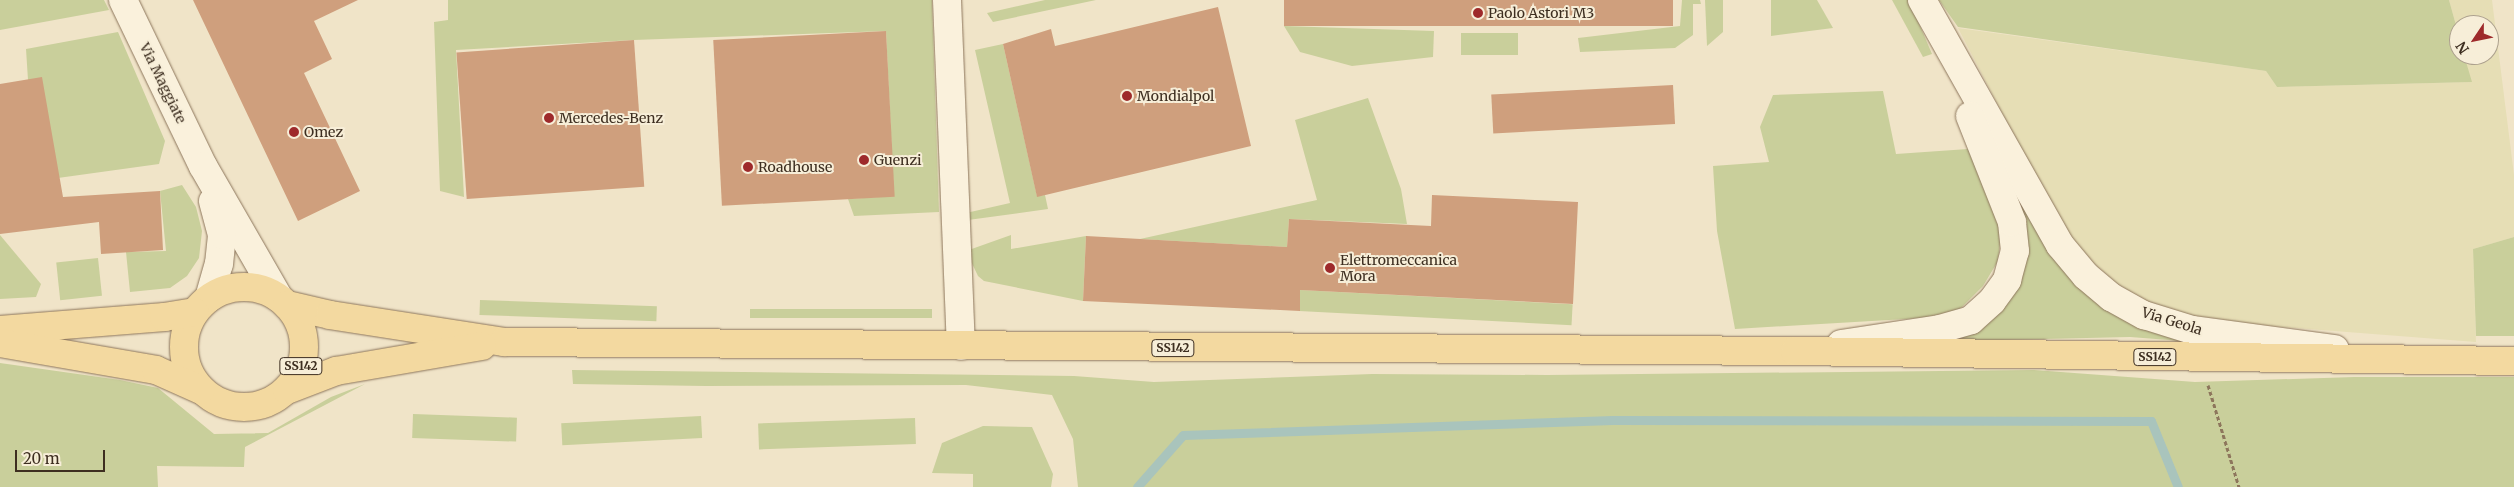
<!DOCTYPE html>
<html>
<head>
<meta charset="utf-8">
<style>
	body { margin:0 }
	#map { position:relative; width:2514px; height:487px; overflow:hidden; background:#f0e4c8; font-family:Merriweather,serif }
	div>[style] { position:absolute }
	.farmland>* { inset:0; background:#e6deb5 }
	.green>* { inset:0; background:#c9cf9b; transform-origin:0 0 }
	.stream>* { height:9px; margin:-4.5px; padding:0 4.5px; transform-origin:4.5px; border-radius:4.5px; background:#a9c4bc }
	.building>* { inset:0; background:#cf9f7d; transform-origin:0 0 }
	.path>* { height:3px; margin-top:-1.5px; transform-origin:0; background:repeating-linear-gradient(90deg,#8d765c 0 4px,transparent 0 6.5px) }
	.roads { filter:drop-shadow(0 0 1px #8d765c) drop-shadow(0 0 1px #8d765c) }
	.minor>* { height:28px; margin:-14px; padding:0 14px; transform-origin:14px; border-radius:14px; background:#faf1dc }
	.major>* { height:28px; margin:-14px; padding:0 14px; transform-origin:14px; border-radius:14px; background:#f3d9a0 }
	.major>.ring { margin:-14px; padding:0; box-sizing:content-box; background:none; border:28px solid #f3d9a0; border-radius:50% }
	.dots>* { width:14px; height:14px; translate:-50% -50%; box-sizing:border-box; border:2px solid #f7eed8; border-radius:50% }
	span { translate:-50% -50%; white-space:nowrap; text-align:center; line-height:1.15; -webkit-text-stroke:4px #f7eed8; paint-order:stroke }
	.shield-label span { padding:1px 4px; background:#f7eed8; border:1px solid; border-radius:4px; -webkit-text-stroke-width:0 }
	.shield-label { font-size:12px; color:#3d2e20; font-weight:700 }
	.poi-label { font-size:14px; color:#3d2e20 }
	.left { translate:0 -50%; text-align:left }
	.street-label { font-size:14px; color:#3d2e20 }
	.north { position:absolute; left:2449px; top:15px; width:50px; height:50px; box-sizing:border-box; background:#f7eed8; border:1px solid #ada18e; border-radius:50%; rotate:236deg; font-size:14px; font-weight:700; line-height:20px; text-align:center; color:#3d2e20 }
	.north::after { content:''; display:block; margin:auto; width:18px; height:22px; background:#9e2a2b; clip-path:polygon(50% 0,100% 100%,50% 72%,0 100%) }
	.scale { position:absolute; left:15px; top:450px; width:90px; height:22px; box-sizing:border-box; border:2px solid #3d2e20; border-top:0; padding-left:6px; font-size:15px; line-height:18px; white-space:nowrap; color:#3d2e20; -webkit-text-stroke:4px #f7eed8; paint-order:stroke }
</style>
</head>
<body>
<div id="map">
	<div class="farmland">
		<div style="clip-path:polygon(2449px 0,2492px 0,2514px 175px,2514px 237px,2473px 249px,2476px 342px,2191px 320px,2146px 302px,2097px 271px,2069px 236px,2039px 184px,1958px 28px,2266px 71px,2277px 87px,2471px 82px,2464px 55px,2489px 55px,2489px 25px,2459px 25px,2459px 36px)"></div>
	</div>
	<div class="green">
		<div style="clip-path:polygon(0 0,104px 0,109px 10px,0 30px)"></div>
		<div style="clip-path:polygon(448px 0,932px 0,939px 212px,854px 216px,848px 199px,894px 196px,886px 31px,634px 40px,456px 50px,464px 197px,440px 191px,434px 22px,448px 20px)"></div>
		<div style="clip-path:polygon(1045px 0,1096px 0,993px 22px,987px 13px)"></div>
		<div style="clip-path:polygon(1682px 0,1700px 0,1701px 4px,1693px 4px,1693px 35px,1675px 48px,1580px 52px,1578px 38px,1680px 26px)"></div>
		<div style="clip-path:polygon(1705px 0,1723px 0,1723px 32px,1707px 46px)"></div>
		<div style="clip-path:polygon(1771px 0,1817px 0,1833px 28px,1771px 36px)"></div>
		<div style="clip-path:polygon(1892px 0,1909px 0,1932px 54px,1923px 57px)"></div>
		<div style="clip-path:polygon(1939px 0,2449px 0,2459px 36px,2459px 55px,2464px 55px,2472px 82px,2277px 87px,2266px 71px,1958px 27px)"></div>
		<div style="clip-path:polygon(1284px 26px,1434px 31px,1433px 57px,1352px 66px,1300px 52px)"></div>
		<div style="clip-path:polygon(118px 32px,165px 141px,159px 164px,0 186px,0 146px,28px 80px,26px 49px)"></div>
		<div style="left:1461px;top:33px;width:57px;height:22px"></div>
		<div style="clip-path:polygon(1003px 44px,1037px 196px,1045px 195px,1048px 209px,968px 220px,966px 213px,1010px 203px,975px 50px)"></div>
		<div style="clip-path:polygon(1883px 91px,1896px 154px,1968px 149px,1988px 187px,2001px 234px,1998px 261px,1983px 286px,1959px 310px,1923px 318px,1735px 329px,1717px 231px,1713px 166px,1769px 162px,1760px 127px,1773px 95px)"></div>
		<div style="clip-path:polygon(1368px 98px,1401px 189px,1407px 224px,1289px 219px,1287px 247px,1140px 239px,1317px 200px,1295px 120px)"></div>
		<div style="clip-path:polygon(182px 185px,196px 207px,202px 231px,199px 258px,187px 276px,170px 288px,130px 292px,126px 252px,166px 251px,160px 191px)"></div>
		<div style="clip-path:polygon(2018px 198px,2056px 259px,2195px 342px,2130px 337px,1956px 341px,2009px 301px,2022px 279px,2021px 216px)"></div>
		<div style="clip-path:polygon(0 235px,41px 284px,36px 297px,0 299px)"></div>
		<div style="clip-path:polygon(1011px 235px,1011px 249px,1086px 236px,1083px 301px,984px 281px,978px 276px,966px 251px)"></div>
		<div style="clip-path:polygon(2514px 237px,2514px 336px,2476px 336px,2473px 249px)"></div>
		<div style="left:98px;top:258px;width:38px;height:42px;rotate:84deg"></div>
		<div style="left:1300px;top:290px;width:273px;height:21px;rotate:3deg"></div>
		<div style="left:480px;top:300px;width:177px;height:15px;rotate:2deg"></div>
		<div style="left:750px;top:309px;width:182px;height:9px"></div>
		<div style="clip-path:polygon(0 363px,120px 380px,158px 388px,214px 434px,268px 433px,331px 397px,365px 384px,245px 447px,244px 467px,157px 466px,158px 487px,0 487px)"></div>
		<div style="clip-path:polygon(572px 370px,1074px 376px,1154px 382px,1372px 374px,1547px 375px,2034px 370px,2195px 382px,2354px 377px,2514px 377px,2514px 487px,1078px 487px,1073px 439px,1052px 395px,966px 385px,706px 386px,573px 384px)"></div>
		<div style="left:413px;top:414px;width:104px;height:24px;rotate:2deg"></div>
		<div style="left:701px;top:416px;width:22px;height:140px;rotate:87deg"></div>
		<div style="left:915px;top:418px;width:26px;height:157px;rotate:88deg"></div>
		<div style="clip-path:polygon(983px 426px,1032px 427px,1053px 474px,1051px 487px,973px 487px,973px 474px,932px 473px,942px 443px)"></div>
	</div>
	<div class="stream">
		<div style="left:1137px;top:487px;width:69px;rotate:-48.5deg"></div>
		<div style="left:1183px;top:435px;width:430px;rotate:-2deg"></div>
		<div style="left:1613px;top:420px;width:538px;rotate:0.11deg"></div>
		<div style="left:2151px;top:421px;width:71px;rotate:67.8deg"></div>
	</div>
	<div class="building">
		<div style="clip-path:polygon(193px 0,358px 0,314px 21px,332px 59px,304px 73px,360px 191px,298px 221px)"></div>
		<div style="left:1284px;top:0;width:389px;height:26px"></div>
		<div style="clip-path:polygon(1218px 7px,1251px 146px,1037px 197px,1003px 44px,1051px 29px,1055px 46px)"></div>
		<div style="left:886px;top:31px;width:166px;height:173px;rotate:87deg"></div>
		<div style="left:634px;top:40px;width:147px;height:178px;rotate:86deg"></div>
		<div style="clip-path:polygon(42px 77px,63px 197px,160px 191px,163px 250px,101px 254px,99px 222px,0 234px,0 84px)"></div>
		<div style="left:1673px;top:85px;width:39px;height:182px;rotate:87deg"></div>
		<div style="clip-path:polygon(1432px 195px,1578px 202px,1573px 304px,1300px 290px,1300px 311px,1083px 301px,1086px 236px,1287px 247px,1289px 219px,1431px 226px)"></div>
	</div>
	<div class="path">
		<div style="left:2208px;top:385px;width:107px;rotate:73.1deg"></div>
	</div>
	<div class="roads">
		<div class="minor">
			<div style="left:123px;top:0;width:184px;rotate:64.3deg"></div>
			<div style="left:203px;top:166px;width:152px;rotate:60.1deg"></div>
			<div style="left:947px;top:0;width:346px;rotate:87.7deg"></div>
			<div style="left:1922px;top:0;width:281px;rotate:60.6deg"></div>
			<div style="left:2060px;top:245px;width:40px;rotate:50deg"></div>
			<div style="left:2086px;top:276px;width:33px;rotate:40deg"></div>
			<div style="left:2111px;top:297px;width:38px;rotate:29deg"></div>
			<div style="left:2144px;top:315px;width:50px;rotate:17.4deg"></div>
			<div style="left:2192px;top:330px;width:144px;rotate:7.6deg"></div>
			<div style="left:209px;top:298px;width:35px;rotate:-74deg"></div>
			<div style="left:219px;top:264px;width:29px;rotate:-84deg"></div>
			<div style="left:222px;top:235px;width:35px;rotate:-105deg"></div>
			<div style="left:1841px;top:344px;width:100px;rotate:-8.6deg"></div>
			<div style="left:1940px;top:329px;width:32px;rotate:-16deg"></div>
			<div style="left:1971px;top:320px;width:28px;rotate:-42deg"></div>
			<div style="left:1992px;top:301px;width:26px;rotate:-54deg"></div>
			<div style="left:2007px;top:280px;width:30px;rotate:-75deg"></div>
			<div style="left:2015px;top:251px;width:29px;rotate:-96deg"></div>
			<div style="left:2012px;top:222px;width:114px;rotate:-111.6deg"></div>
		</div>
		<div class="major">
			<div class="ring" style="left:184px;top:287px;width:92px;height:92px"></div>
			<div style="left:287px;top:305px;width:44px;rotate:13.1deg"></div>
			<div style="left:330px;top:315px;width:176px;rotate:8.8deg"></div>
			<div style="left:504px;top:342px;width:1291px;rotate:0.4deg"></div>
			<div style="left:1795px;top:351px;width:719px;rotate:0.8deg"></div>
			<div style="left:0;top:330px;width:165px;rotate:-4.5deg"></div>
			<div style="left:164px;top:317px;width:31px;rotate:-9deg"></div>
			<div style="left:0;top:343px;width:158px;rotate:9.8deg"></div>
			<div style="left:156px;top:370px;width:49px;rotate:24deg"></div>
			<div style="left:287px;top:390px;width:53px;rotate:-21.2deg"></div>
			<div style="left:336px;top:371px;width:148px;rotate:-9.7deg"></div>
		</div>
	</div>
	<div class="dots">
		<div style="left:1478px;top:13px;background:#9e2a2b"></div>
		<div style="left:1127px;top:96px;background:#9e2a2b"></div>
		<div style="left:549px;top:118px;background:#9e2a2b"></div>
		<div style="left:294px;top:132px;background:#9e2a2b"></div>
		<div style="left:864px;top:160px;background:#9e2a2b"></div>
		<div style="left:748px;top:167px;background:#9e2a2b"></div>
		<div style="left:1330px;top:268px;background:#9e2a2b"></div>
	</div>
	<div class="shield-label">
		<span style="left:1173px;top:348px">SS142</span>
		<span style="left:2155px;top:357px">SS142</span>
		<span style="left:301px;top:366px">SS142</span>
	</div>
	<div class="poi-label">
		<span class="left" style="left:1488px;top:13px">Paolo Astori M3</span>
		<span class="left" style="left:1137px;top:96px">Mondialpol</span>
		<span class="left" style="left:559px;top:118px">Mercedes-Benz</span>
		<span class="left" style="left:304px;top:132px">Omez</span>
		<span class="left" style="left:874px;top:160px">Guenzi</span>
		<span class="left" style="left:758px;top:167px">Roadhouse</span>
		<span class="left" style="left:1340px;top:268px">Elettromeccanica<br>Mora</span>
	</div>
	<div class="street-label">
		<span style="left:163px;top:83px;rotate:64deg">Via Maggiate</span>
		<span style="left:2172px;top:321px;rotate:17deg">Via Geola</span>
	</div>
	<div class="north">N</div>
	<div class="scale">20 m</div>
</div>
</body>
</html>
